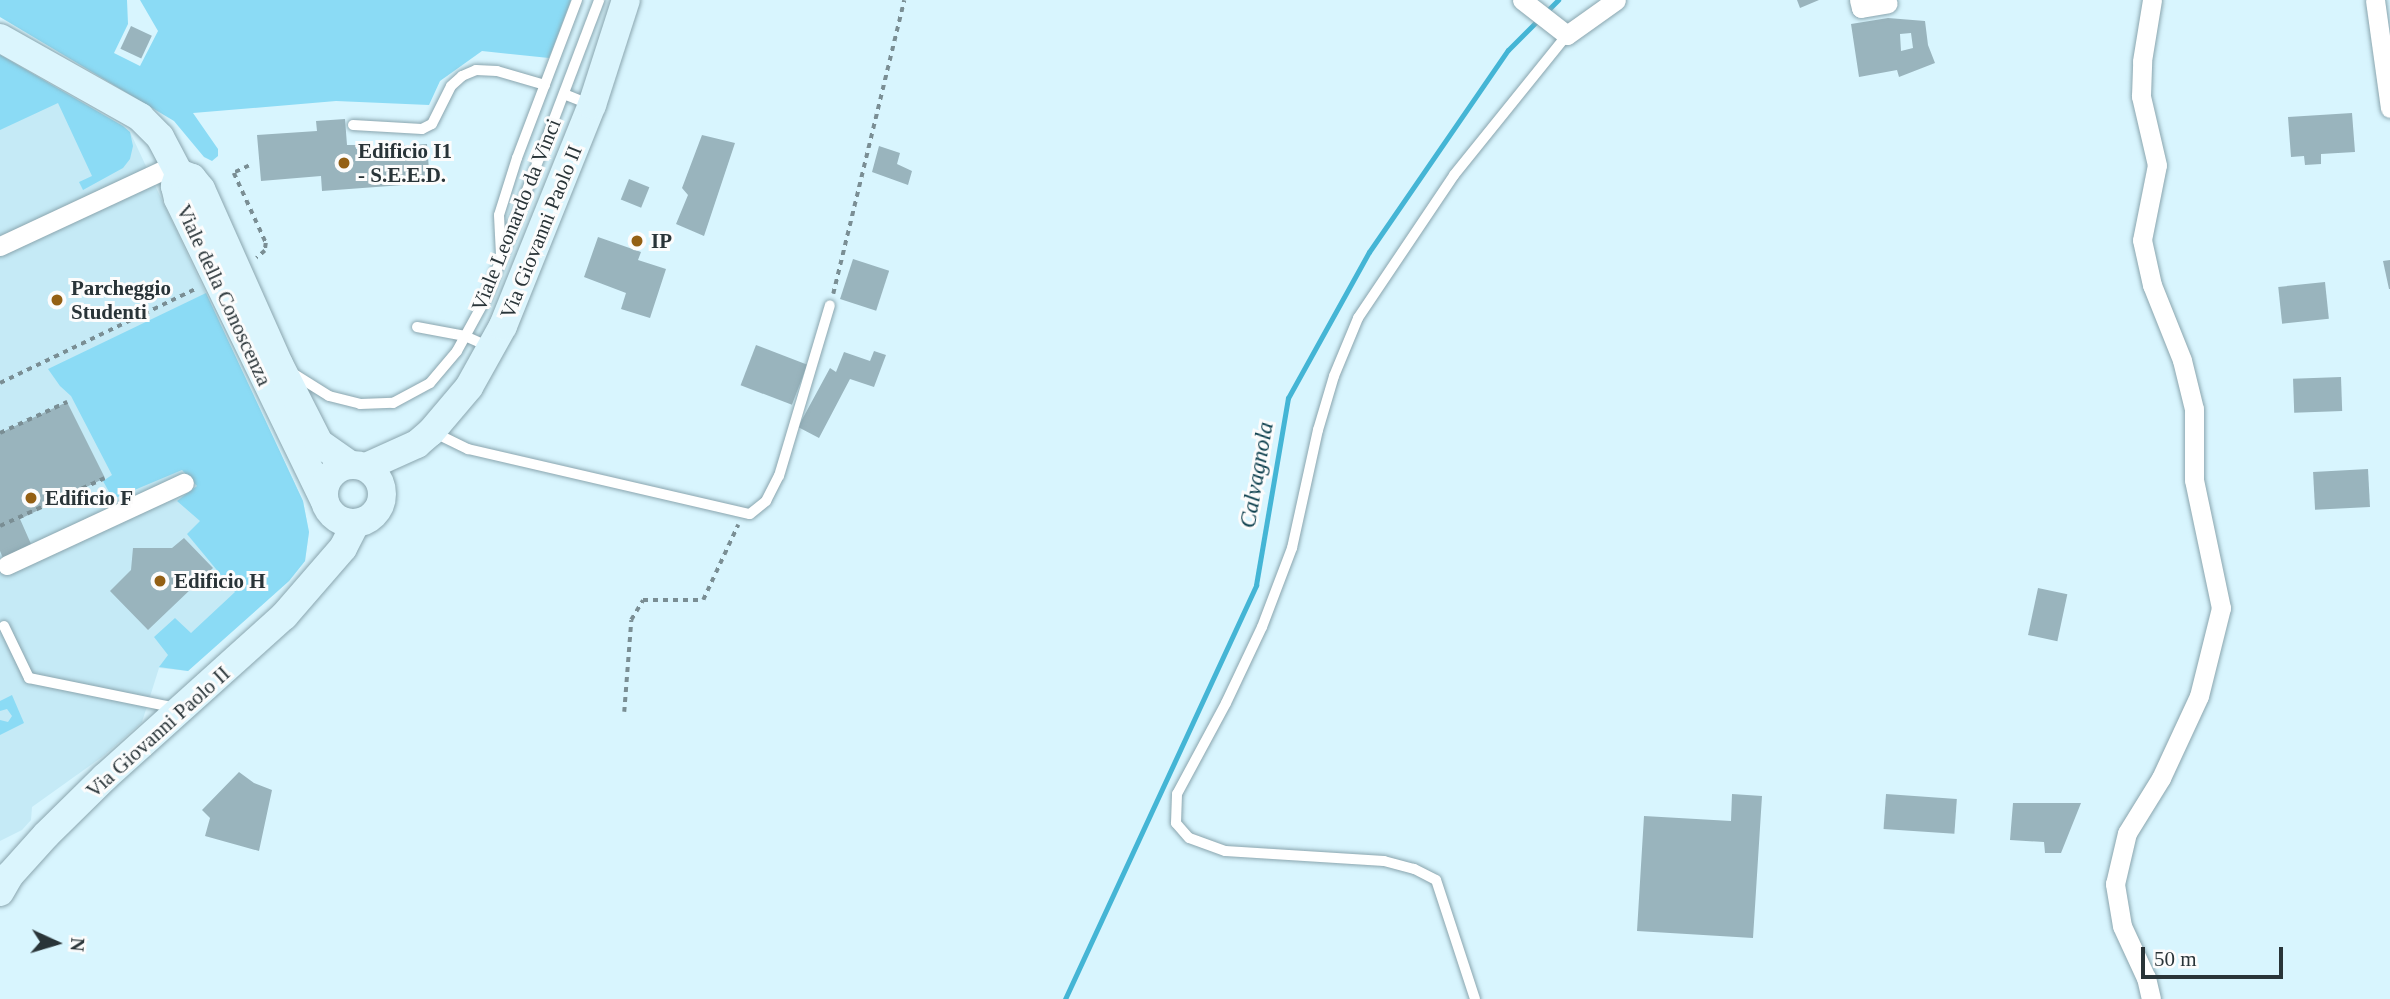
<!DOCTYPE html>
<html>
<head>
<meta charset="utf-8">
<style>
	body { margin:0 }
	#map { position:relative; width:2390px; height:999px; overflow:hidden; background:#d8f5fe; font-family:Georgia,serif }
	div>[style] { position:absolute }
	.built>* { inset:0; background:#c5eaf6 }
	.green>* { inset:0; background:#8bdbf5 }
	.stream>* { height:5px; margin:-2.5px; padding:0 2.5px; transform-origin:2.5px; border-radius:2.5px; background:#44b5d5 }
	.building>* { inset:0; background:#99b4bd; transform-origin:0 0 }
	.path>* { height:3.5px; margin-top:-1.75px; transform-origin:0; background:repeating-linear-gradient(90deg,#7a8e94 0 5px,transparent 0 10px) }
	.roads { filter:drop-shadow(0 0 2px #8aa5ae) drop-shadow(0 0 2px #8aa5ae) }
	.lane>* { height:10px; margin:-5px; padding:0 5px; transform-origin:5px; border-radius:5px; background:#fff }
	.street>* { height:19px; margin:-9.5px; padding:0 9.5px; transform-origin:9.5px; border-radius:9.5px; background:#fff }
	.secondary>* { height:28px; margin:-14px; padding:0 14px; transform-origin:14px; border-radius:14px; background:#dbf5fd }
	.secondary>.ring { margin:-14px; padding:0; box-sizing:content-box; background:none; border:28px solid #dbf5fd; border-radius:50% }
	.dots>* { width:19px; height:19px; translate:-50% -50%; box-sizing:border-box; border:4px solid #fcfcfc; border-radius:50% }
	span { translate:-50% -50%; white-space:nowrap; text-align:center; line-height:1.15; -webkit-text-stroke:6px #fcfcfc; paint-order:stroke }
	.poi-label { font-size:21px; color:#293438; font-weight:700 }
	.left { translate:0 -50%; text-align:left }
	.street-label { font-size:21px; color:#293438 }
	.water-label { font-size:23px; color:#0b3e4c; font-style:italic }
	.north { position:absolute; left:21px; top:908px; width:70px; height:70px; -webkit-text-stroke:5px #fcfcfc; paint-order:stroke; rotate:94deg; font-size:19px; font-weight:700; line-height:28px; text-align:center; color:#293438 }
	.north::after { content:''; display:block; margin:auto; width:24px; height:32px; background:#293438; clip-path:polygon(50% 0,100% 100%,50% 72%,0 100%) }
	.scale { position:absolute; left:2141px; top:947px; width:142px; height:32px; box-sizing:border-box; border:4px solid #293438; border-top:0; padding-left:9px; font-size:21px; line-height:24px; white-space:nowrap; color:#293438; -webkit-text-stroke:5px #fcfcfc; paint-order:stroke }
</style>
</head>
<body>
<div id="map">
	<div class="built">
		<div style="clip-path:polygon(0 54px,130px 132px,303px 501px,309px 532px,305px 561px,289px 581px,188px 671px,159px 668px,142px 722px,102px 757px,32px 807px,31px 820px,22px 830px,0 841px)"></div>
	</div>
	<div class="green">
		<div style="clip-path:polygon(0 0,127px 0,128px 24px,114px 53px,140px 66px,158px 31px,140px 0,571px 0,549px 58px,482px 51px,440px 81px,429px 105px,336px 101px,193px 113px,218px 149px,218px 156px,212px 161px,204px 157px,174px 121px,0 17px)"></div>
		<div style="clip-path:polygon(0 55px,123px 126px,130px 132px,133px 146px,130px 159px,123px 168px,83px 190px,79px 182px,92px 176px,58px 103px,0 130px)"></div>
		<div style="clip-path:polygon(206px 293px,303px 501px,309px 532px,305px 561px,289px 581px,188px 671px,159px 667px,168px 655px,154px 637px,175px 618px,191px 633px,235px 592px,187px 534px,200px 521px,177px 501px,197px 486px,182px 470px,113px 499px,103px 481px,112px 475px,71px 396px,60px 386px,48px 369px)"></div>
		<div style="clip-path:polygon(12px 695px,24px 723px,0 735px,0 720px,8px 722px,12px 716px,7px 709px,0 711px,0 701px)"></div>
	</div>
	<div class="stream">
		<div style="left:1065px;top:999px;width:456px;rotate:-65.2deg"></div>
		<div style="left:1256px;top:585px;width:190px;rotate:-80.3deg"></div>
		<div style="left:1288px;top:398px;width:167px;rotate:-61deg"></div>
		<div style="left:1369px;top:252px;width:245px;rotate:-55.5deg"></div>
		<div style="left:1508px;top:50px;width:71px;rotate:-45deg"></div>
	</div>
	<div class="building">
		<div style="clip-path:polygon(1797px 0,1819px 0,1800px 8px)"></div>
		<div style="clip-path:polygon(evenodd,1888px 18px,1925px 21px,1928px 45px,1935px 63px,1899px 77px,1897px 70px,1859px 77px,1851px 24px,1888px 18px,1911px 33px,1913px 48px,1901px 51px,1900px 34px,1911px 33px)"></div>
		<div style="left:131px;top:26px;width:23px;height:25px;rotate:25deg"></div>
		<div style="clip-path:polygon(2352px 113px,2355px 152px,2321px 154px,2321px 164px,2305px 165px,2304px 156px,2291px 157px,2288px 117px)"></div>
		<div style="clip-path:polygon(345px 119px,347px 145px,356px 145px,356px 149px,427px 144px,430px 183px,322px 191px,321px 176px,261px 181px,257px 135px,317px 131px,316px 121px)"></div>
		<div style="clip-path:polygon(702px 135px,735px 143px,704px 236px,676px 224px,688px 195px,682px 188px)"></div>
		<div style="clip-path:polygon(879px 146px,900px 153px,897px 164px,912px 171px,908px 185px,872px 172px)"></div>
		<div style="left:629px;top:179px;width:22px;height:22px;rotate:22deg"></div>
		<div style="clip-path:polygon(598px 237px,641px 252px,638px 260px,666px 269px,650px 318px,621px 309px,626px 293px,584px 277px)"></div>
		<div style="left:853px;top:259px;width:38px;height:42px;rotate:18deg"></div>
		<div style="clip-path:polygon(2390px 260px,2390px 289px,2389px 289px,2383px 261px)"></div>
		<div style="left:2325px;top:282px;width:37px;height:47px;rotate:84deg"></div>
		<div style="left:756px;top:345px;width:55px;height:43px;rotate:21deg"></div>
		<div style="clip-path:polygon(874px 351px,886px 355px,874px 387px,850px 379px,819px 438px,798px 427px,830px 368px,836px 372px,844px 352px,870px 361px)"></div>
		<div style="left:2341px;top:377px;width:34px;height:48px;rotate:88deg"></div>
		<div style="clip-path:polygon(67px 402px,105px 478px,20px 519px,31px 544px,3px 558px,0 551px,0 433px)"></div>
		<div style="left:2368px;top:469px;width:38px;height:55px;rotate:87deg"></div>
		<div style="clip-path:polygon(184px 538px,213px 568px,148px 630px,110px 591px,131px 570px,133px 548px,172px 548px)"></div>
		<div style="left:2038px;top:588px;width:30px;height:48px;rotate:12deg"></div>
		<div style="clip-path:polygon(239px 772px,254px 783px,272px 790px,259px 851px,205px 836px,210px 818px,202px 810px)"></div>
		<div style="clip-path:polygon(1732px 794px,1762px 796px,1753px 938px,1637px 931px,1644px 816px,1731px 821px)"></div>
		<div style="left:1886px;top:794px;width:71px;height:35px;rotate:4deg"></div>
		<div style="clip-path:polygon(2013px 803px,2081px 803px,2061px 853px,2045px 853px,2044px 842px,2010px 840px)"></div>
	</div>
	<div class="path">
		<div style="left:249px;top:166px;width:17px;rotate:155deg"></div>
		<div style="left:234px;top:173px;width:77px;rotate:65.4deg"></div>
		<div style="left:266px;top:243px;width:8px;rotate:97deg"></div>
		<div style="left:265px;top:251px;width:11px;rotate:139deg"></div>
		<div style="left:833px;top:294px;width:302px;rotate:-76.4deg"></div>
		<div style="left:0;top:383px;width:219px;rotate:-25.7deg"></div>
		<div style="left:0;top:433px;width:74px;rotate:-24.8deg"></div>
		<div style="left:0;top:526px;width:115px;rotate:-24.6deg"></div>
		<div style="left:624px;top:712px;width:92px;rotate:-85.6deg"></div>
		<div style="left:631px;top:620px;width:23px;rotate:-59deg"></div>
		<div style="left:643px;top:600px;width:60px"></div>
		<div style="left:703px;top:600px;width:83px;rotate:-65deg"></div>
	</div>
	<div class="roads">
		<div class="lane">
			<div style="left:564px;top:94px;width:27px;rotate:22deg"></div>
			<div style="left:353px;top:125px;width:69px;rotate:3.3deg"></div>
			<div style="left:422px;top:129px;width:11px;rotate:-27deg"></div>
			<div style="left:432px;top:124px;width:42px;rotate:-63.4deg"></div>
			<div style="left:451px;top:86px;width:15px;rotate:-42deg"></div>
			<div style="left:462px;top:76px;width:15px;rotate:-23deg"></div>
			<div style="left:476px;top:70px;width:21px;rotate:3deg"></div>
			<div style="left:497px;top:71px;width:50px;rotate:16.3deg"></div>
			<div style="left:501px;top:255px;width:40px;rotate:-92.9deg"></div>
			<div style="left:499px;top:215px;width:60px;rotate:-72.5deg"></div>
			<div style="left:517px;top:158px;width:169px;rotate:-69.2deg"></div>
			<div style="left:417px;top:327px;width:49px;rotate:10.6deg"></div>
			<div style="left:465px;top:336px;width:27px;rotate:24deg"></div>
			<div style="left:294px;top:374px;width:41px;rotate:32.2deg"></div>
			<div style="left:329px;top:396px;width:32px;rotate:14deg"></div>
			<div style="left:360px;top:404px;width:33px;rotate:-2deg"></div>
			<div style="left:393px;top:403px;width:42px;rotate:-28.4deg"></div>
			<div style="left:430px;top:383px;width:42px;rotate:-49.8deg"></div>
			<div style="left:457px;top:351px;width:60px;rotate:-61.3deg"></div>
			<div style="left:486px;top:298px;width:319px;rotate:-69.2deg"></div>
			<div style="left:435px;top:433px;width:37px;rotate:26deg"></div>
			<div style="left:468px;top:449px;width:289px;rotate:13deg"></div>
			<div style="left:750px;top:514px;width:21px;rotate:-39deg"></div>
			<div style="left:766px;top:501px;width:28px;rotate:-63deg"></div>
			<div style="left:779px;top:476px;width:178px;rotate:-73.4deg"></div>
			<div style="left:4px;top:626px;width:58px;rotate:64.3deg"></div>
			<div style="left:29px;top:678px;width:150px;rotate:11.5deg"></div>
			<div style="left:1475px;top:999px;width:125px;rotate:-108.1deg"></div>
			<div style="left:1436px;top:880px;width:25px;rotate:-153deg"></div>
			<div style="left:1414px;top:869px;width:31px;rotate:-165deg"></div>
			<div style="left:1384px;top:861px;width:159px;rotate:-176.4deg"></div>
			<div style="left:1225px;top:851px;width:38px;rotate:-160deg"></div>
			<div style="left:1189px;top:838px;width:20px;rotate:-131deg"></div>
			<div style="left:1176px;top:823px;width:29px;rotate:-88deg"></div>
			<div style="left:1177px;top:794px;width:103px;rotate:-61.7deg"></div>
			<div style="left:1226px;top:703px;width:84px;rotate:-64.7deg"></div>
			<div style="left:1262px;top:627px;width:85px;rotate:-69.2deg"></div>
			<div style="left:1292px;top:548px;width:121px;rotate:-77.6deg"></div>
			<div style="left:1318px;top:430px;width:56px;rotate:-73.5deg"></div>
			<div style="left:1334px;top:376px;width:63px;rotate:-67.5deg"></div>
			<div style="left:1358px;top:318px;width:172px;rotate:-56.1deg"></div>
			<div style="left:1454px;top:175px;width:180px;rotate:-51.1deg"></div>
		</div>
		<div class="street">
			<div style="left:1522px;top:0;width:57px;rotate:37.9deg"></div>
			<div style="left:1567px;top:35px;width:60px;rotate:-35.5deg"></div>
			<div style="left:1859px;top:0;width:8px;rotate:76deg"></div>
			<div style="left:1861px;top:8px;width:27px;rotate:-10deg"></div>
			<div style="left:2375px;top:0;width:109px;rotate:82.1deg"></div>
			<div style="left:0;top:246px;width:192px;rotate:-25deg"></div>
			<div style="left:7px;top:565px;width:195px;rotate:-24.9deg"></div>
			<div style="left:2151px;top:999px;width:22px;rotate:-103deg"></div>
			<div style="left:2146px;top:978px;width:57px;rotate:-114.8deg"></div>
			<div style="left:2122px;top:926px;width:43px;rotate:-99.5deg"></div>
			<div style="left:2115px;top:884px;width:52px;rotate:-76.8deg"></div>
			<div style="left:2127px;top:833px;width:65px;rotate:-58.3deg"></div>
			<div style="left:2161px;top:778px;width:90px;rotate:-65.1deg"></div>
			<div style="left:2199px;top:696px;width:91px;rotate:-76deg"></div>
			<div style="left:2221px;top:608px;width:131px;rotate:-101.9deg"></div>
			<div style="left:2194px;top:480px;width:71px;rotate:-90deg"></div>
			<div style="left:2194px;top:409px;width:50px;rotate:-103.8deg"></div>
			<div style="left:2182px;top:360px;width:81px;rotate:-111.8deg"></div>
			<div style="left:2152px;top:285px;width:46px;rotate:-102.5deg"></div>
			<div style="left:2142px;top:240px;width:76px;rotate:-78.7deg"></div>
			<div style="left:2157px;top:165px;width:71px;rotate:-103.1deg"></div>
			<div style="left:2141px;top:96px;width:35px;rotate:-88deg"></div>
			<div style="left:2142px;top:61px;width:62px;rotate:-80.7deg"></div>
		</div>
		<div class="secondary">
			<div style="left:0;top:38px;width:161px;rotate:29.4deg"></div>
			<div style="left:140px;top:117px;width:28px;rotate:45deg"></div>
			<div style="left:160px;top:137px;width:41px;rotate:62.2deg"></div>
			<div style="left:179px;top:173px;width:14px;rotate:107deg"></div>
			<div style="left:175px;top:186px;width:13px;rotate:77deg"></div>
			<div style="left:178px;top:199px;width:335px;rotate:64.1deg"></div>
			<div style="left:179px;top:173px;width:14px;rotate:21deg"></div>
			<div style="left:192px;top:178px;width:14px;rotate:51deg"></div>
			<div style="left:201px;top:189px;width:192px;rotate:66deg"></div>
			<div style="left:279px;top:364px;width:89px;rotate:63.1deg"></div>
			<div style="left:319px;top:443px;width:37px;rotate:35deg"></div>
			<div class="ring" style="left:324px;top:465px;width:30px;height:30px"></div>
			<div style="left:366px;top:467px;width:56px;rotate:-24.3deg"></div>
			<div style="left:417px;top:444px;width:18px;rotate:-41deg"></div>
			<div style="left:431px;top:432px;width:59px;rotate:-49.8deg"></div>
			<div style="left:469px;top:387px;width:70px;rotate:-60.9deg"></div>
			<div style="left:503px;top:326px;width:238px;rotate:-68.1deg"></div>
			<div style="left:592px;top:105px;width:110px;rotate:-72.1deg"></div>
			<div style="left:0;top:892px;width:20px;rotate:-60deg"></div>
			<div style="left:10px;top:875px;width:54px;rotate:-48deg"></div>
			<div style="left:46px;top:835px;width:83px;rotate:-44.5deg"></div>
			<div style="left:105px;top:777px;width:241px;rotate:-42deg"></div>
			<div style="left:284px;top:616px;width:90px;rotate:-49.1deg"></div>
			<div style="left:343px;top:548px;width:28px;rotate:-63deg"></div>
		</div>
	</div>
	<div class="dots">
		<div style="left:344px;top:163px;background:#946014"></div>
		<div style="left:637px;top:241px;background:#946014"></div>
		<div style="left:57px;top:300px;background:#946014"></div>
		<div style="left:31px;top:498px;background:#946014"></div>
		<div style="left:160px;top:581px;background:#946014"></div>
	</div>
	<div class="poi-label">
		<span class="left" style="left:358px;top:163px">Edificio I1<br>- S.E.E.D.</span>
		<span class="left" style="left:651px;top:241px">IP</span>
		<span class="left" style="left:71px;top:300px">Parcheggio<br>Studenti</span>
		<span class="left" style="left:45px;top:498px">Edificio F</span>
		<span class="left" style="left:174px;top:581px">Edificio H</span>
	</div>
	<div class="street-label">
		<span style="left:516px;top:215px;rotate:-68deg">Viale Leonardo da Vinci</span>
		<span style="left:541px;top:232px;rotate:-68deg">Via Giovanni Paolo II</span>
		<span style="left:224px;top:295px;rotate:65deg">Viale della Conoscenza</span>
		<span style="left:158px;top:732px;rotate:-42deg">Via Giovanni Paolo II</span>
	</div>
	<div class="water-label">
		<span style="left:1257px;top:475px;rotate:-80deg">Calvagnola</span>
	</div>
	<div class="north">N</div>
	<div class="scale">50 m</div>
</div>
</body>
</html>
